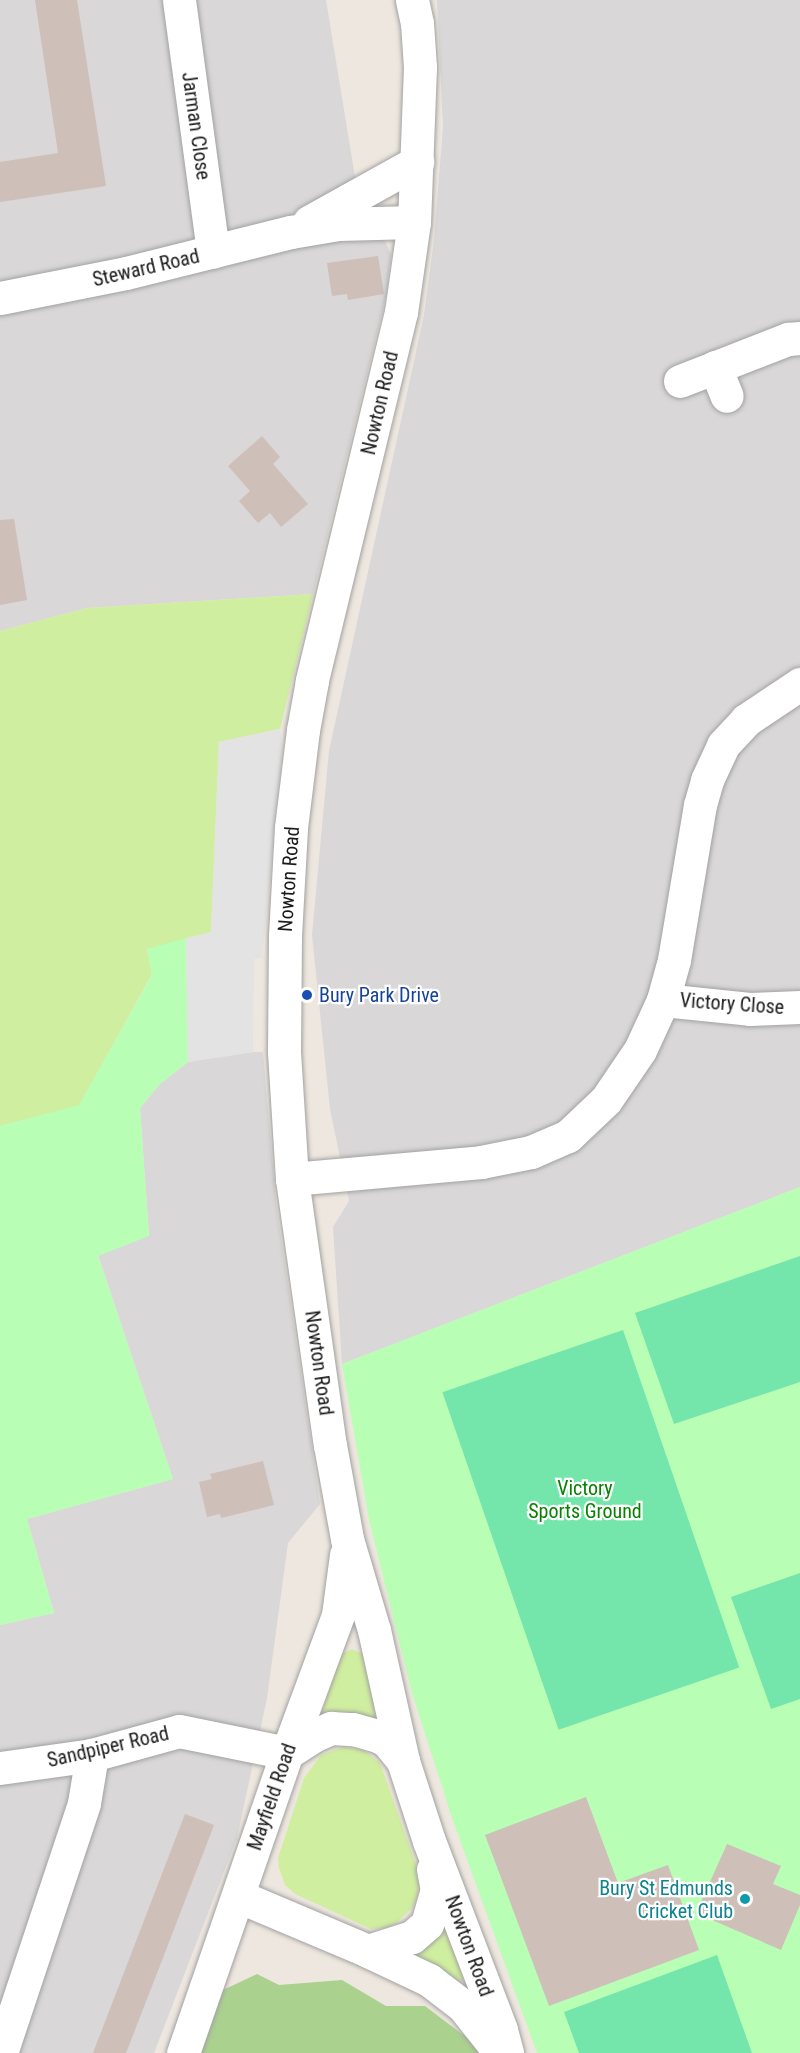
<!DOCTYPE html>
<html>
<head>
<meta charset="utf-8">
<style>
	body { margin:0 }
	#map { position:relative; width:800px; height:2053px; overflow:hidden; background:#eee7df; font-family:"Roboto Condensed",sans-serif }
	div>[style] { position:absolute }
	.residential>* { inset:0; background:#d9d7d8 }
	.grass>* { inset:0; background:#d0ee9f }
	.forest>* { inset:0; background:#abd18f }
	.park>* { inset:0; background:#b9feb5 }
	.pitch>* { inset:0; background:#74e5ab; transform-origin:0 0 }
	.parking>* { inset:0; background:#e3e3e3 }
	.building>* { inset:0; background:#cebfb8 }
	.roads { filter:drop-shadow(0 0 2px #a2a2a2) drop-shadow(0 0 2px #a2a2a2) }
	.minor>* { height:33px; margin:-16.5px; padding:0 16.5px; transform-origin:16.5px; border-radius:16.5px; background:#fff }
	.tertiary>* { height:33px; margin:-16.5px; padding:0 16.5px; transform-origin:16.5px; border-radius:16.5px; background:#fff }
	.dots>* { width:16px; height:16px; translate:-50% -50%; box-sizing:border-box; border:3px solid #fff; border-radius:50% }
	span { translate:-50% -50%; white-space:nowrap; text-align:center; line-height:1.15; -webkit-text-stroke:4.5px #fff; paint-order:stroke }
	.street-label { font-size:20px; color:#1b1b1b }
	.transit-label { font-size:20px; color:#164399 }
	.left { translate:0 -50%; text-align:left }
	.park-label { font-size:20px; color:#088002 }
	.culture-label { font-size:20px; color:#0d838f }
	.right { translate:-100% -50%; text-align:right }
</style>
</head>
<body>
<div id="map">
	<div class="residential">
		<div style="clip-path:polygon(0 0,326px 0,355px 177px,391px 254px,386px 296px,313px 594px,87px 608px,0 631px)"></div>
		<div style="clip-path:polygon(437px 0,800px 0,800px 1187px,342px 1364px,333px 1227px,349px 1201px,330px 1109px,312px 935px,329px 751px,424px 315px,434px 240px,443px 127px)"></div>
		<div style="clip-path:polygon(253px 1052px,263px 1052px,276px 1204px,320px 1504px,288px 1543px,267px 1698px,237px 1838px,154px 2053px,0 2053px,0 1625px,54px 1613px,27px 1519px,173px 1479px,98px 1255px,149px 1235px,140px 1108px,160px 1084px,188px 1062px)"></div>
	</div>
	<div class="grass">
		<div style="clip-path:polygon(313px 594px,280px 729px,219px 742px,211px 933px,147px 949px,152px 974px,79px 1106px,0 1126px,0 631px,87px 608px)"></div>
		<div style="clip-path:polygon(352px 1649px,365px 1655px,377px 1717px,375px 1720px,320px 1719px,339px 1659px,342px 1654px)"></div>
		<div style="clip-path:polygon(343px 1747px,363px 1750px,380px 1763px,420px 1876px,417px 1898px,412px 1908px,395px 1924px,385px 1928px,371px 1929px,295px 1894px,285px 1885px,279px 1868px,278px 1858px,304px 1778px,321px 1755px)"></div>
		<div style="clip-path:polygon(448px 1918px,466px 1980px,457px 1981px,407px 1956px)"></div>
	</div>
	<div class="forest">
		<div style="clip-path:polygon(257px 1974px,279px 1985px,342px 1980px,386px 2006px,425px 2006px,487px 2053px,199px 2053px,223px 1990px)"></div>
	</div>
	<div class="park">
		<div style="clip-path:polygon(186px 938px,188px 1062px,160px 1084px,140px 1108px,149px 1236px,98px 1256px,173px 1479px,27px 1519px,54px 1613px,0 1625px,0 1126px,79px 1105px,152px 975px,147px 949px)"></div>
		<div style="clip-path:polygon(800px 1187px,800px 2053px,537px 2053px,452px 1818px,412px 1693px,369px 1520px,342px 1364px)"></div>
	</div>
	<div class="pitch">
		<div style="clip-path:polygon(800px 1256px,800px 1382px,674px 1424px,635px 1313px)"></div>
		<div style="left:623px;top:1330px;width:357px;height:191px;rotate:71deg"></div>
		<div style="clip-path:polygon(800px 1573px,800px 1699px,771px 1709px,731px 1597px)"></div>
		<div style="clip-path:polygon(717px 1955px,752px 2053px,579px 2053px,564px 2012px)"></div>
	</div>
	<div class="parking">
		<div style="clip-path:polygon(280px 729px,282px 746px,262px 958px,254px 959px,253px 1052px,188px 1062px,186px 938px,211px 932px,219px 742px)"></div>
	</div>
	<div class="building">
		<div style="clip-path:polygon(35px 0,77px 0,106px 186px,0 202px,0 162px,58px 153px)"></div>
		<div style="clip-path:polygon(378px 256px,384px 294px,348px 300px,347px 294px,332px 296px,327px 263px)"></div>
		<div style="clip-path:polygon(262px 436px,280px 457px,273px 464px,308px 504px,281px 527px,270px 513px,258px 523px,239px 501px,250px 491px,228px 466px)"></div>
		<div style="clip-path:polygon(14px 519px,27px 600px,0 605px,0 520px)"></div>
		<div style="clip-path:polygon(263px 1461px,274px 1505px,221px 1518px,220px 1514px,207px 1517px,199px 1482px,212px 1479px,210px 1474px)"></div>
		<div style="clip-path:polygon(586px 1797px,618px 1883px,668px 1865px,699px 1950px,549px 2006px,485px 1835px)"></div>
		<div style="clip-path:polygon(185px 1814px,214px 1825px,161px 1963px,126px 2053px,93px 2053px)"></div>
		<div style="clip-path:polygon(727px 1844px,781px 1866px,773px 1884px,800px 1895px,800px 1905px,781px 1950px,696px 1913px)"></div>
	</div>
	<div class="roads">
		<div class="minor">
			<div style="left:179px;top:0;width:254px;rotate:82.3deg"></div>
			<div style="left:309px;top:222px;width:124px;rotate:-29.1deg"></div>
			<div style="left:0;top:298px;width:128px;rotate:-11.2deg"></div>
			<div style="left:126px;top:273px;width:170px;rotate:-14deg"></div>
			<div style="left:291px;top:232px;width:48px;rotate:-9.7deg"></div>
			<div style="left:338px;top:224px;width:76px;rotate:-1.5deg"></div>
			<div style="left:715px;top:367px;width:31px;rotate:68deg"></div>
			<div style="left:680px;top:381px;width:116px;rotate:-21.3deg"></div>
			<div style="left:788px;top:339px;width:12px;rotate:-5deg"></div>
			<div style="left:663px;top:1000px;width:87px;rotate:5.9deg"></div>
			<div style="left:750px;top:1009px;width:50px;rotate:-2.3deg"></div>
			<div style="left:292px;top:1179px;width:190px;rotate:-5.1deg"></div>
			<div style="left:481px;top:1162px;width:51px;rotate:-11.3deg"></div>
			<div style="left:531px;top:1152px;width:40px;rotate:-23.4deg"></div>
			<div style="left:568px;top:1136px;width:52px;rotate:-43.5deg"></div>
			<div style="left:606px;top:1100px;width:60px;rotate:-55.8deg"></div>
			<div style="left:640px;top:1050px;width:55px;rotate:-65.3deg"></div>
			<div style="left:663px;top:1000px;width:41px;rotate:-74.6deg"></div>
			<div style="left:674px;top:960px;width:157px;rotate:-80.5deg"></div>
			<div style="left:700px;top:805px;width:26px;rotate:-74deg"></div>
			<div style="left:707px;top:780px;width:38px;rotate:-65deg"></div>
			<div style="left:723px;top:745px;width:34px;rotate:-47deg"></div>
			<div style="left:746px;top:720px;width:65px;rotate:-33.7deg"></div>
			<div style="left:0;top:1768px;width:93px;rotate:-8deg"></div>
			<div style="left:92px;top:1755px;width:90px;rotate:-15.4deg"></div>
			<div style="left:179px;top:1731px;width:110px;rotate:11.5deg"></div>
			<div style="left:1px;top:2053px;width:263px;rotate:-71.6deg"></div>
			<div style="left:84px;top:1803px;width:49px;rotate:-80.5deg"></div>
		</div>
		<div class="tertiary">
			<div style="left:412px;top:0;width:24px;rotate:78deg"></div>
			<div style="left:417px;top:23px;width:44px;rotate:86.1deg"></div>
			<div style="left:420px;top:67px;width:155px;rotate:92.2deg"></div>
			<div style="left:414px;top:222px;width:91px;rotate:98.2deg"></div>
			<div style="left:401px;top:312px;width:380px;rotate:103.6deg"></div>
			<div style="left:312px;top:681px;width:50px;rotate:100.4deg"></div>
			<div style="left:303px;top:730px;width:99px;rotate:97deg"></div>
			<div style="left:291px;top:828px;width:109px;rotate:93.2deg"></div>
			<div style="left:285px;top:937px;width:115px;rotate:90.5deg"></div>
			<div style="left:284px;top:1052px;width:127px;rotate:86.4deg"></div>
			<div style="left:292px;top:1179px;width:269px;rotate:81.9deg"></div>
			<div style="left:330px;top:1445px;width:96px;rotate:79.7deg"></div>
			<div style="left:347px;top:1539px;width:95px;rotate:73.5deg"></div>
			<div style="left:374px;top:1630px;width:134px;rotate:77.5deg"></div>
			<div style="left:403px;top:1761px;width:84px;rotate:72deg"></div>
			<div style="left:429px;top:1841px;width:202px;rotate:69.1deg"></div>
			<div style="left:501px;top:2030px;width:24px;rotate:75deg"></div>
			<div style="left:287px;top:1753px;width:31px;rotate:-33deg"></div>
			<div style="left:313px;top:1736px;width:20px;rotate:-24deg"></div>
			<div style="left:331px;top:1728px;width:22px;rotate:3deg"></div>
			<div style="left:353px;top:1729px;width:26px;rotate:16deg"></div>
			<div style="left:378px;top:1736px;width:10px;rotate:29deg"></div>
			<div style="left:387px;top:1741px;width:26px;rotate:51deg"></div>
			<div style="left:238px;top:1896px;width:141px;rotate:22.9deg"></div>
			<div style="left:368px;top:1951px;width:46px;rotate:-17.7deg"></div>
			<div style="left:412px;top:1937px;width:20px;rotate:-41deg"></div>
			<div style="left:427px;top:1924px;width:35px;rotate:-74deg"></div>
			<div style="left:437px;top:1890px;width:21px;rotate:-101deg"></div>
			<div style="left:368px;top:1951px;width:68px;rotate:25.4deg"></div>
			<div style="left:429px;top:1980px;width:43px;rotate:37.4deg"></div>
			<div style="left:463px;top:2006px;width:55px;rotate:51.7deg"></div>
			<div style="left:183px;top:2053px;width:318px;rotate:-70.9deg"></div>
			<div style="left:287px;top:1753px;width:147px;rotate:-69.7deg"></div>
			<div style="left:338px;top:1615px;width:61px;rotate:-82.4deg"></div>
		</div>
	</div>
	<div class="dots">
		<div style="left:307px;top:995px;background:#1a4fb4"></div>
		<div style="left:745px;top:1899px;background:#0f9aa8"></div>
	</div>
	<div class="street-label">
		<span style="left:196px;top:126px;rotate:82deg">Jarman Close</span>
		<span style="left:146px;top:268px;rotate:-13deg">Steward Road</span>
		<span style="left:380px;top:403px;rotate:-77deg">Nowton Road</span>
		<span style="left:289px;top:879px;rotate:-86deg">Nowton Road</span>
		<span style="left:732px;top:1004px;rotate:4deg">Victory Close</span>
		<span style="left:319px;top:1363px;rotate:82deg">Nowton Road</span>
		<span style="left:108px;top:1747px;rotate:-13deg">Sandpiper Road</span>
		<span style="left:272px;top:1797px;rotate:-71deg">Mayfield Road</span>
		<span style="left:469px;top:1946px;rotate:70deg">Nowton Road</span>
	</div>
	<div class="transit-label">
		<span class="left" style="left:319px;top:995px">Bury Park Drive</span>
	</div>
	<div class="park-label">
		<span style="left:585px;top:1500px">Victory<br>Sports Ground</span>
	</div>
	<div class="culture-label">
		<span class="right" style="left:733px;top:1900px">Bury St Edmunds<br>Cricket Club</span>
	</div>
</div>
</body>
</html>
